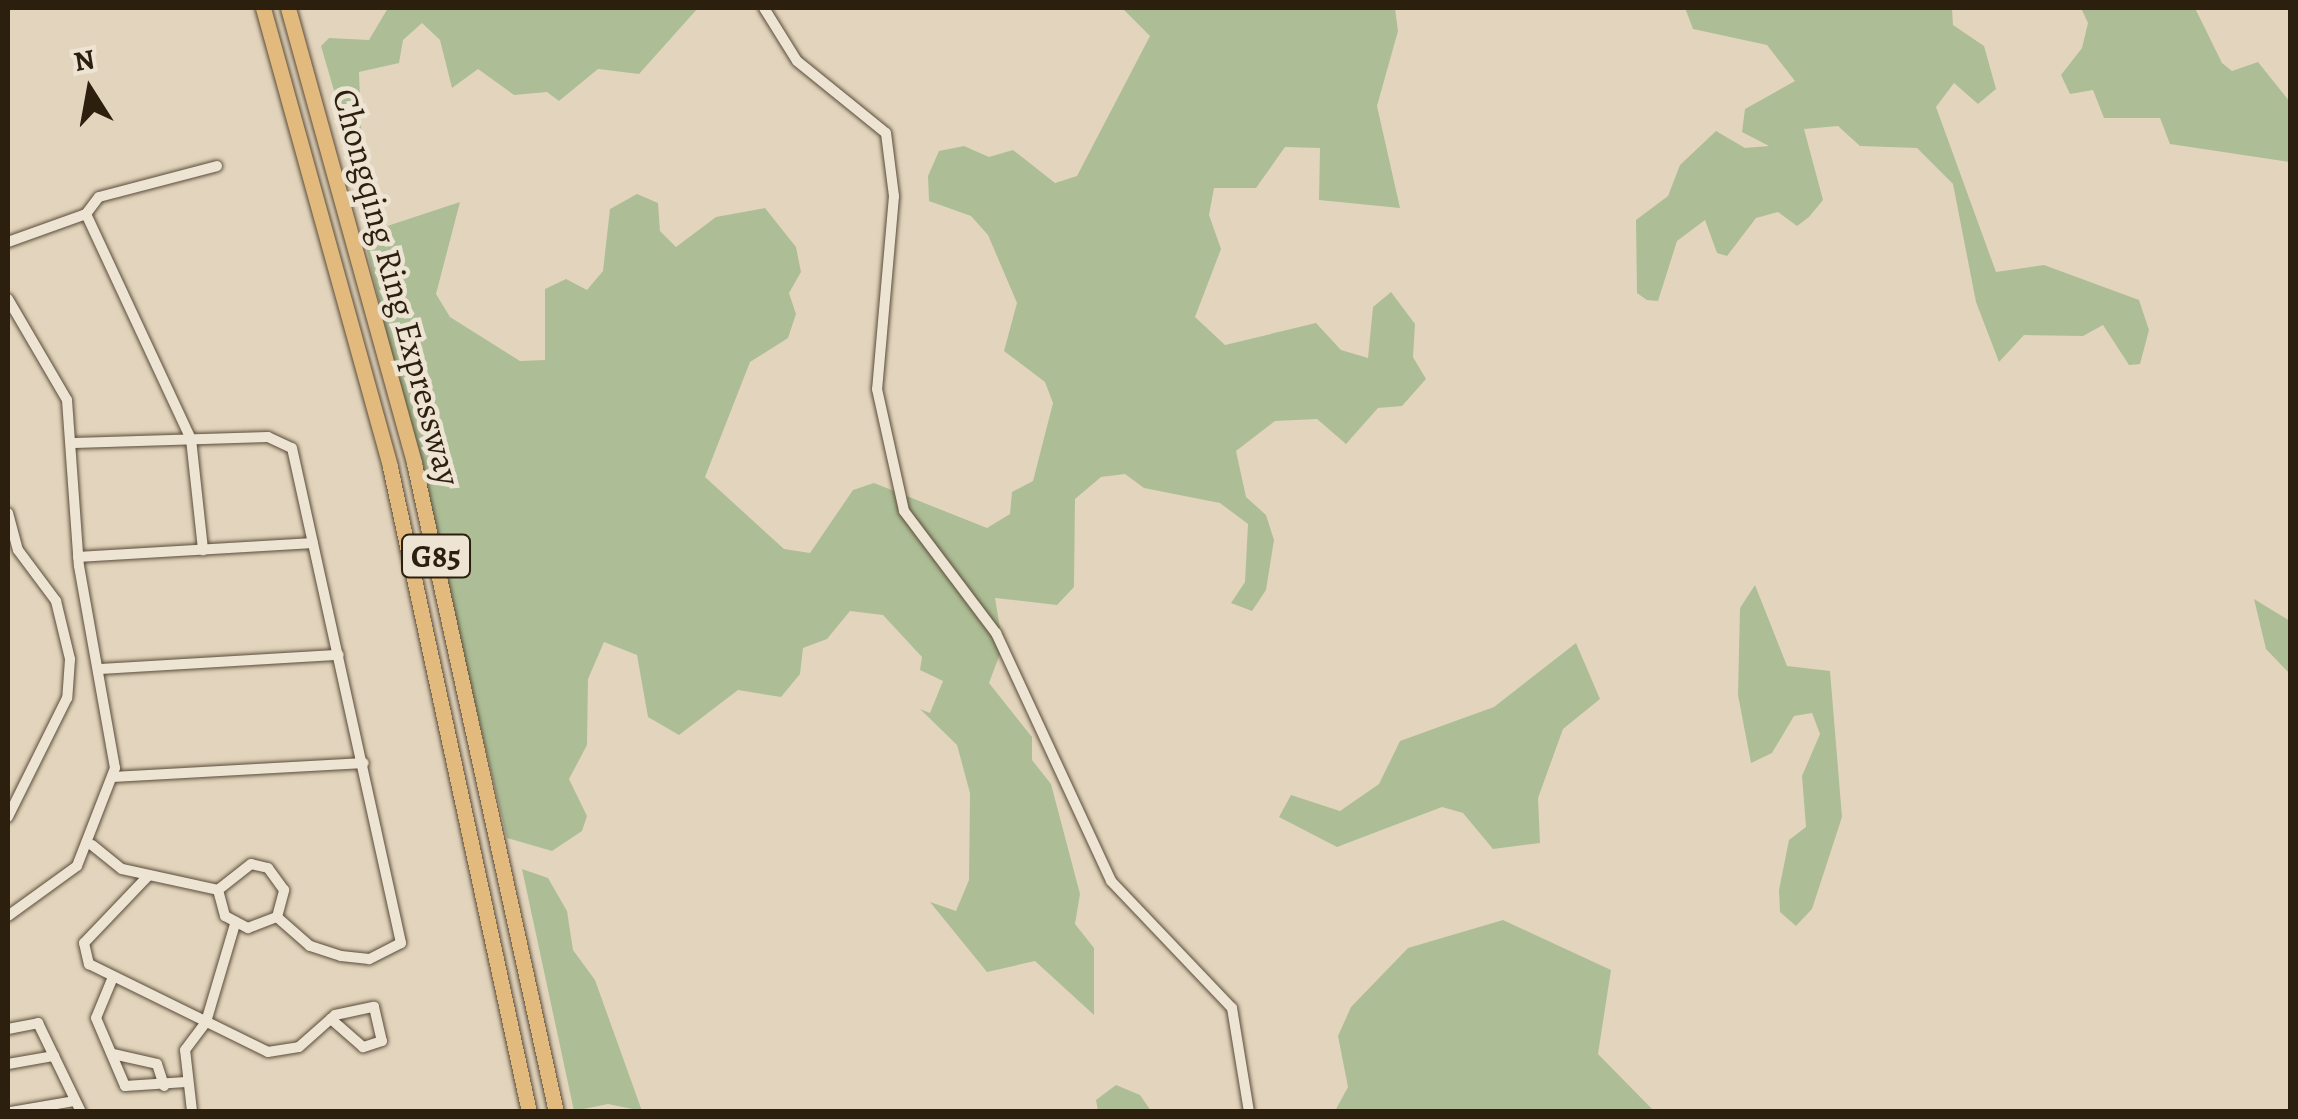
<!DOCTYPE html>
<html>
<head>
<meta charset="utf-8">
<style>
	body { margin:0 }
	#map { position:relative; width:2298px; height:1119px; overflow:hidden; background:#e3d5bd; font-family:Alegreya,serif }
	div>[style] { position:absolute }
	.green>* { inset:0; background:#adbe96 }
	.roads { filter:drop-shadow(0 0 2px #5a4c39) drop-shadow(0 0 2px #5a4c39) }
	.minor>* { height:10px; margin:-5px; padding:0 5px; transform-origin:5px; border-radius:5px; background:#ede4d4 }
	.highway>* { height:15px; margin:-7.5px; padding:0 7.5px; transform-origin:7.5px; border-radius:7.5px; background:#e2ba7e }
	span { translate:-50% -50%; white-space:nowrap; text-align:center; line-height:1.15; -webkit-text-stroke:9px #ede4d4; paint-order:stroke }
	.shield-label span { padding:2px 8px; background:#ede4d4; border:2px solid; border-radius:8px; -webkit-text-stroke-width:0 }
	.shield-label { font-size:32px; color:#2d1f0d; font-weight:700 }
	.street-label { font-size:35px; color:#2d1f0d }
	.frame { position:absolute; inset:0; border:10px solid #2d1f0d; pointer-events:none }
	.north { position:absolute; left:40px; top:40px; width:100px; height:100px; -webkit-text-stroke:8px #ede4d4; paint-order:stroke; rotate:349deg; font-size:28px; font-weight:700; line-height:40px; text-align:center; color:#2d1f0d }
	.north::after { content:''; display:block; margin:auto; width:35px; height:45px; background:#2d1f0d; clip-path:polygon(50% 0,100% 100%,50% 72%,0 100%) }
</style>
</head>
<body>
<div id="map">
	<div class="green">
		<div style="clip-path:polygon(388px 8px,698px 8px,639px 74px,598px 69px,559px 101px,547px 92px,514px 95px,478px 69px,452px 88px,440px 40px,422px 23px,403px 40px,399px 63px,359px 72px,362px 149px,354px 159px,321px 46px,329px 38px,369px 40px)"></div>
		<div style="clip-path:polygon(1122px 8px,1395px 8px,1398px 31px,1377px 106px,1400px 208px,1319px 200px,1320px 148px,1285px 147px,1256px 188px,1214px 188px,1209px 215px,1221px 249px,1195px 317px,1225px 345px,1316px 323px,1341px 350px,1368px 358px,1373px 307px,1391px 292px,1415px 324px,1413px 357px,1426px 379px,1402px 406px,1378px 408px,1346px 444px,1317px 419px,1275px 421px,1236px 451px,1246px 497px,1266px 515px,1274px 540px,1266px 590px,1252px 611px,1231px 603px,1245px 582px,1248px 524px,1220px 503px,1144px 488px,1125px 474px,1101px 477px,1075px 499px,1074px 587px,1057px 605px,995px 598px,1003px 646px,989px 683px,1032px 737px,1032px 760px,1051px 784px,1080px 894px,1075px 924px,1094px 948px,1094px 1015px,1035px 961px,987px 972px,930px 902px,956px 911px,969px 880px,970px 793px,957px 745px,920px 709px,930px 713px,943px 681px,920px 670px,922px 657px,883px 615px,850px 611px,827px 639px,803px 648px,800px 674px,781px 697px,738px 690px,679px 735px,648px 717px,637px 655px,604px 642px,588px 679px,587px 745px,569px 779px,587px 816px,582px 831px,552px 851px,507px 838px,363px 234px,460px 202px,436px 294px,450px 317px,520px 361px,545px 360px,545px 289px,566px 279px,587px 290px,603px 271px,610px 209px,637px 194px,658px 203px,660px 231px,676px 247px,716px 217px,765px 208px,796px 247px,801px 272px,789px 293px,796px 314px,788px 338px,750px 362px,705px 477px,784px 549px,810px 553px,853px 490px,874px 483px,987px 528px,1010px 514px,1012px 492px,1033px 481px,1053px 403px,1045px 382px,1004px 351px,1017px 303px,988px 235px,971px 216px,929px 201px,928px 176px,939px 151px,964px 146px,989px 157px,1013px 150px,1055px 183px,1077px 176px,1150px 36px)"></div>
		<div style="clip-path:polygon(1685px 8px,1952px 8px,1953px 25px,1984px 46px,1996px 89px,1978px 104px,1954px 83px,1936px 107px,1996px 272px,2044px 265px,2139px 300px,2149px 330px,2140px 364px,2129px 365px,2103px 325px,2083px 336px,2024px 335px,1999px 362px,1976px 302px,1953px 184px,1917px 148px,1860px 146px,1838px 126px,1804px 129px,1823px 200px,1809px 217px,1797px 226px,1778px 212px,1756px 218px,1727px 256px,1717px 253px,1705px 220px,1677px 241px,1658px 301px,1647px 300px,1637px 293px,1636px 220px,1668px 196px,1680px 165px,1716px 131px,1745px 148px,1769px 146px,1742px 132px,1745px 109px,1795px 81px,1767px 45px,1693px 29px)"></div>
		<div style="clip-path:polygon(2081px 8px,2195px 8px,2222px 63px,2232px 71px,2258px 62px,2290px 102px,2290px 162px,2170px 144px,2160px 118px,2104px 118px,2093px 90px,2070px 94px,2061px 75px,2082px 48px,2088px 23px)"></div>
		<div style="clip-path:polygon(1755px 585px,1787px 666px,1830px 671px,1842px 817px,1812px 909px,1796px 926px,1780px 912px,1779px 890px,1789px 840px,1806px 827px,1802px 776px,1820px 734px,1812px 713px,1794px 716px,1772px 753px,1751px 763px,1738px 695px,1740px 608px)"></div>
		<div style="clip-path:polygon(2254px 599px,2290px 621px,2290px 674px,2266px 649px)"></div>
		<div style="clip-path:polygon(1576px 643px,1600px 699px,1563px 729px,1538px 798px,1540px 843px,1493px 849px,1463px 813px,1442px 807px,1337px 847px,1279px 817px,1291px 795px,1340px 811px,1379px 784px,1400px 741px,1494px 707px)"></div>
		<div style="clip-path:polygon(522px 869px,548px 878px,567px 911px,573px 950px,595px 980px,642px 1111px,608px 1104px,574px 1111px)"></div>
		<div style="clip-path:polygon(1503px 920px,1611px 970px,1598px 1054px,1654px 1111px,1335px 1111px,1348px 1087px,1338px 1036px,1351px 1007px,1408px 948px)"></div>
		<div style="clip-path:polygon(1116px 1085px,1140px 1095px,1151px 1111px,1098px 1111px,1096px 1100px)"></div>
	</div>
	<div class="roads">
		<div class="minor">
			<div style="left:764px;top:8px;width:62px;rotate:58.1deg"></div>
			<div style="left:797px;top:61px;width:114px;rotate:39deg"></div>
			<div style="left:886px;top:133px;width:64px;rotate:82.8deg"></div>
			<div style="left:894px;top:196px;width:194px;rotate:95deg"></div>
			<div style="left:877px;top:389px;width:125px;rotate:77.5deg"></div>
			<div style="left:904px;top:511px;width:153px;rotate:53deg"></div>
			<div style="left:996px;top:633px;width:273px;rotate:65.1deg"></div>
			<div style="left:1111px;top:881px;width:175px;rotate:46.4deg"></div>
			<div style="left:1232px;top:1008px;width:105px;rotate:80.7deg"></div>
			<div style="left:86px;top:214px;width:248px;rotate:65deg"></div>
			<div style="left:191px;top:439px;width:112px;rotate:83.8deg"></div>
			<div style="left:8px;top:242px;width:83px;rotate:-19.7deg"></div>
			<div style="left:86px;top:214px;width:21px;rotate:-53deg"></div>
			<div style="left:99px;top:197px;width:122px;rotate:-14.7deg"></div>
			<div style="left:8px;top:299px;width:117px;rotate:59.7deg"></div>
			<div style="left:67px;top:400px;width:166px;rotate:85.9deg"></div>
			<div style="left:79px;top:566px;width:205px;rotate:79.9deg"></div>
			<div style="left:115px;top:768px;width:105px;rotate:111.2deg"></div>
			<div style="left:77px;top:866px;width:85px;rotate:144.1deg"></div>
			<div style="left:74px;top:443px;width:194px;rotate:-1.8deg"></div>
			<div style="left:268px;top:437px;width:26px;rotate:25deg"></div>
			<div style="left:292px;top:448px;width:507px;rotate:77.58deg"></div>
			<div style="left:401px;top:943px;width:36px;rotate:153deg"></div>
			<div style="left:369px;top:959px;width:28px;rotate:-174deg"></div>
			<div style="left:341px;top:956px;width:33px;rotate:-162deg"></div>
			<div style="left:310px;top:946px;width:44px;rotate:-138.7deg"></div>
			<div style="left:8px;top:513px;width:38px;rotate:75deg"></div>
			<div style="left:18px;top:550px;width:64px;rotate:53.3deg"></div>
			<div style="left:56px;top:601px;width:60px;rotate:76.4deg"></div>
			<div style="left:70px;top:659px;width:39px;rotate:94deg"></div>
			<div style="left:67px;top:698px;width:133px;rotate:116.4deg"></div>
			<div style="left:78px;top:557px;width:235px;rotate:-3.4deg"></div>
			<div style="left:101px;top:669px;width:238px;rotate:-3.4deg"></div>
			<div style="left:113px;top:777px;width:251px;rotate:-3.2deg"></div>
			<div style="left:92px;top:845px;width:38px;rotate:39deg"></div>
			<div style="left:122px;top:869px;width:98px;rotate:12.3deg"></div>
			<div style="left:218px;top:890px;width:27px;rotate:75deg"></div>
			<div style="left:225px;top:916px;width:26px;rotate:28deg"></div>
			<div style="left:248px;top:928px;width:31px;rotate:-21deg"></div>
			<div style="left:277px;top:917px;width:28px;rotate:-75deg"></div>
			<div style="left:284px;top:890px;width:27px;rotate:-126deg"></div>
			<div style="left:268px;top:868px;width:17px;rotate:-167deg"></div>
			<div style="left:251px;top:864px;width:42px;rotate:141.8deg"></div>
			<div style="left:149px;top:875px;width:94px;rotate:133.7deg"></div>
			<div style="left:84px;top:943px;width:22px;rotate:77deg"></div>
			<div style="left:89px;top:964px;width:199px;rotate:26.2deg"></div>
			<div style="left:268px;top:1052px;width:31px;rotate:-9deg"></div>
			<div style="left:299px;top:1047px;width:48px;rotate:-41.6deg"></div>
			<div style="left:335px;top:1015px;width:40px;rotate:-12deg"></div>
			<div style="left:374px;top:1007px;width:35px;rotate:77deg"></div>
			<div style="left:382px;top:1041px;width:20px;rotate:162deg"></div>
			<div style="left:363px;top:1047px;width:43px;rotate:-138.8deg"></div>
			<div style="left:113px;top:977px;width:44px;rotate:112.5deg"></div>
			<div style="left:96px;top:1018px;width:74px;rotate:66.9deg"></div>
			<div style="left:125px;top:1086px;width:61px;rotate:-3.8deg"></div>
			<div style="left:8px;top:1029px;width:31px;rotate:-11deg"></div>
			<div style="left:38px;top:1023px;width:99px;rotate:64.2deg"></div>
			<div style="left:113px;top:1054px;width:45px;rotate:12.8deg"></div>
			<div style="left:157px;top:1064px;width:23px;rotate:72deg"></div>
			<div style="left:8px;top:1064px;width:47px;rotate:-9.9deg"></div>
			<div style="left:192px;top:1111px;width:61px;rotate:-96.5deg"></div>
			<div style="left:185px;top:1050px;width:35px;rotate:-53deg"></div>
			<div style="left:206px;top:1022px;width:102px;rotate:-73.5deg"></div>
			<div style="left:11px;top:1112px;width:65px;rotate:-9.8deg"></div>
		</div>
		<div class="highway">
			<div style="left:263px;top:8px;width:476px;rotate:74.5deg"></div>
			<div style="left:390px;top:467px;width:660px;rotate:77.84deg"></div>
			<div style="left:288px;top:8px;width:472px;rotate:74.5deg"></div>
			<div style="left:414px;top:463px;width:664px;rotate:77.66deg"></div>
		</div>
	</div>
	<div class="shield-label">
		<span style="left:436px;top:556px">G85</span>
	</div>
	<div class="street-label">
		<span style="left:397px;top:287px;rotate:75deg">Chongqing Ring Expressway</span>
	</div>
	<div class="frame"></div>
	<div class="north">N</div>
</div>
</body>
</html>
